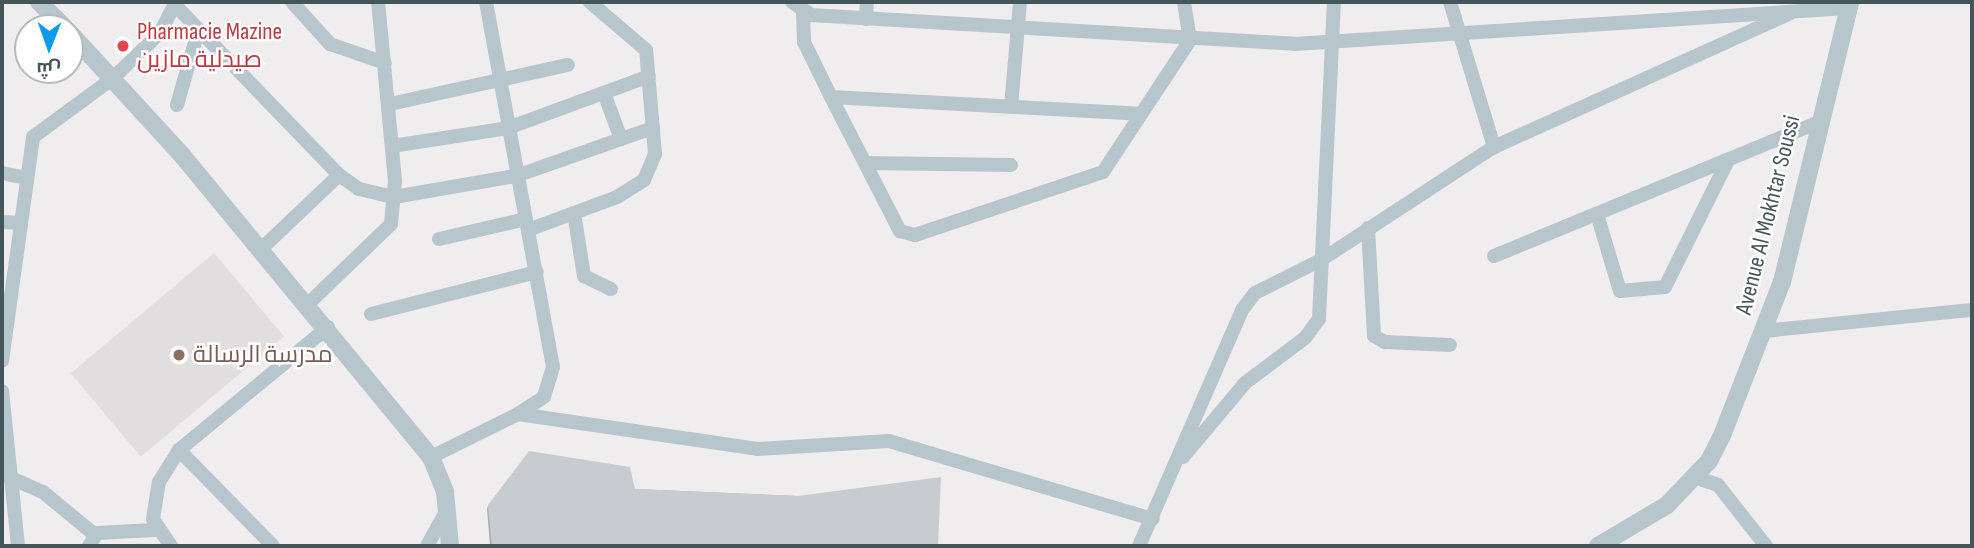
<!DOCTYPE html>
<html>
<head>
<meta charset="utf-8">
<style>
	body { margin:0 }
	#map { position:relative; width:1974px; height:548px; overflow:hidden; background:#f0edee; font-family:"Sofia Sans Condensed",Cairo,sans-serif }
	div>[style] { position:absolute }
	.education>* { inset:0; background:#e1dee0; transform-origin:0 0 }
	.minor>* { height:14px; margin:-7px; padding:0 7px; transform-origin:7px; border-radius:7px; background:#b7c6cc }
	.tertiary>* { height:18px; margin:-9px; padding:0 9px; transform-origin:9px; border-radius:9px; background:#b7c6cc }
	.wall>* { inset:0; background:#abafb4 }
	.building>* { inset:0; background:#c7ccd1 }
	.dots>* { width:19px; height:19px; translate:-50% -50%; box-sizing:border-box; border:4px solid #fff; border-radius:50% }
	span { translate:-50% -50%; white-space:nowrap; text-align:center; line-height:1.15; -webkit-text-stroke:5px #fff; paint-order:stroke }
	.health-label { font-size:24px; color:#be3a42 }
	.left { translate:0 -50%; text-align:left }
	.street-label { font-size:24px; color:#44565c }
	.education-label { font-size:24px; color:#785e54 }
	.frame { position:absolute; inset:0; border:4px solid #44565c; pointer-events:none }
	.north { position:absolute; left:14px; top:14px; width:70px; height:70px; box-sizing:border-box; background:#fff; border:2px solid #b4bbbe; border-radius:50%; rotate:181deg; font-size:19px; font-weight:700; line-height:28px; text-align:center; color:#44565c }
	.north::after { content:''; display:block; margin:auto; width:24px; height:32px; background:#0c9beb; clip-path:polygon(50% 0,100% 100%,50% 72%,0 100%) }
</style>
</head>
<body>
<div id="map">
	<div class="education">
		<div style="left:214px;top:253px;width:109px;height:187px;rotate:50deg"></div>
	</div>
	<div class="minor">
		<div style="left:292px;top:2px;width:57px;rotate:47.9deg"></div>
		<div style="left:330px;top:44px;width:58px;rotate:19.1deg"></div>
		<div style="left:486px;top:2px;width:371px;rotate:79.6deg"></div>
		<div style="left:553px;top:367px;width:31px;rotate:107deg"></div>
		<div style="left:544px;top:397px;width:31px;rotate:147deg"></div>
		<div style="left:792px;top:2px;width:23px;rotate:34deg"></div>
		<div style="left:811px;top:15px;width:485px;rotate:3.4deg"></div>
		<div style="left:1295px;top:44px;width:554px;rotate:-3.72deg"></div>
		<div style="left:1450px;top:2px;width:152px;rotate:73.1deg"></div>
		<div style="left:175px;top:5px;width:236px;rotate:46deg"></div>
		<div style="left:339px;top:175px;width:24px;rotate:35deg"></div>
		<div style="left:359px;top:189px;width:36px;rotate:13deg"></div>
		<div style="left:394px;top:197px;width:124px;rotate:-9.8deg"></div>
		<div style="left:516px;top:176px;width:111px;rotate:-19.4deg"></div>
		<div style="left:621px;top:139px;width:49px;rotate:-110.3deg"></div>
		<div style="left:803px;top:12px;width:30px;rotate:88deg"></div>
		<div style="left:804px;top:42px;width:61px;rotate:63.9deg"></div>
		<div style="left:831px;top:97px;width:151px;rotate:62.8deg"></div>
		<div style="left:900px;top:231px;width:16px;rotate:15deg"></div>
		<div style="left:915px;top:235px;width:198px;rotate:-18.5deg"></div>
		<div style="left:1103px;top:172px;width:158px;rotate:-56.6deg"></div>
		<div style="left:1190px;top:40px;width:38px;rotate:-99deg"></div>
		<div style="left:866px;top:19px;width:17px;rotate:-87deg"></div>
		<div style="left:831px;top:97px;width:309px;rotate:3.1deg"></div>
		<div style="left:390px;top:104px;width:182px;rotate:-12.4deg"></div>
		<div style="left:177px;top:105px;width:76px;rotate:-74deg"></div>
		<div style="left:1011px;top:107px;width:105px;rotate:-85.1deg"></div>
		<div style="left:621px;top:139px;width:34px;rotate:-19deg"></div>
		<div style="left:392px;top:146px;width:117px;rotate:-8.8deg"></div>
		<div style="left:508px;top:128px;width:150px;rotate:-20.2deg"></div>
		<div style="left:866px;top:163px;width:145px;rotate:0.8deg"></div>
		<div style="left:2px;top:173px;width:25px;rotate:12deg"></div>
		<div style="left:574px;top:213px;width:64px;rotate:81deg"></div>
		<div style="left:584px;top:276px;width:30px;rotate:26deg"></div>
		<div style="left:1597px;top:214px;width:80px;rotate:73.4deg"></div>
		<div style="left:1620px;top:291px;width:45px;rotate:-5.1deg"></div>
		<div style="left:1665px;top:287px;width:142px;rotate:-63.6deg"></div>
		<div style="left:2px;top:222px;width:19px;rotate:3deg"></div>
		<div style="left:1368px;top:228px;width:108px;rotate:86.8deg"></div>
		<div style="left:1374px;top:336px;width:13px;rotate:29deg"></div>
		<div style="left:1385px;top:342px;width:65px;rotate:2.6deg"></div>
		<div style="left:528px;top:230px;width:95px;rotate:-20.3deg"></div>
		<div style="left:617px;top:197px;width:32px;rotate:-32deg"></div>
		<div style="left:644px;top:180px;width:28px;rotate:-67deg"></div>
		<div style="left:655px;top:154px;width:104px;rotate:-94.9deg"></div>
		<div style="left:646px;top:50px;width:74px;rotate:-139.4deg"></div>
		<div style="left:439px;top:239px;width:89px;rotate:-12.9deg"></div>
		<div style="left:259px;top:251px;width:110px;rotate:-43.5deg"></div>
		<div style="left:1494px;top:256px;width:348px;rotate:-22.4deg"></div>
		<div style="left:308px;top:304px;width:115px;rotate:-43.9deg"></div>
		<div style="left:391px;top:224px;width:43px;rotate:-84.7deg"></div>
		<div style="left:395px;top:181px;width:180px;rotate:-95.4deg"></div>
		<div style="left:371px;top:314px;width:171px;rotate:-14.2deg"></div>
		<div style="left:1764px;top:331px;width:209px;rotate:-5.8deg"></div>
		<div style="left:2px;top:361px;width:226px;rotate:-82.1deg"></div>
		<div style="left:33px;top:137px;width:98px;rotate:-36.3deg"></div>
		<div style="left:112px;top:79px;width:66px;rotate:-43.8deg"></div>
		<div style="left:160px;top:33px;width:35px;rotate:-63deg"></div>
		<div style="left:2px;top:391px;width:156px;rotate:84.1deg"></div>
		<div style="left:179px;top:450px;width:134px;rotate:45.6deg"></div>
		<div style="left:431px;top:457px;width:97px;rotate:-26.3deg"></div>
		<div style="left:518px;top:414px;width:242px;rotate:8.3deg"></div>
		<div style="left:757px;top:449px;width:132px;rotate:-3.5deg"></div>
		<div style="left:889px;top:441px;width:275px;rotate:16.5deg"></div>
		<div style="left:1183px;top:457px;width:97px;rotate:-50deg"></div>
		<div style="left:1245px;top:383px;width:75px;rotate:-36.9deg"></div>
		<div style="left:1305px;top:338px;width:24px;rotate:-54deg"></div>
		<div style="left:1319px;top:319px;width:317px;rotate:-87.3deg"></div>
		<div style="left:9px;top:477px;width:37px;rotate:24deg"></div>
		<div style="left:43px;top:492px;width:66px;rotate:39.5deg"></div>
		<div style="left:1694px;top:477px;width:25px;rotate:18deg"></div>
		<div style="left:1718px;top:485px;width:78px;rotate:51.8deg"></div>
		<div style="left:89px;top:546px;width:15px;rotate:-58deg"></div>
		<div style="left:97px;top:533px;width:58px;rotate:-3deg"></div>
		<div style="left:171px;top:546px;width:32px;rotate:-124deg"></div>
		<div style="left:153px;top:519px;width:37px;rotate:-81deg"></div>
		<div style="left:159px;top:482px;width:38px;rotate:-58deg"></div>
		<div style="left:179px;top:450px;width:193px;rotate:-39.5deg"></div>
		<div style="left:427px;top:546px;width:43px;rotate:-61.1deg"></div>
		<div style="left:1139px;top:546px;width:257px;rotate:-66.4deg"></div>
		<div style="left:1242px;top:310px;width:21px;rotate:-53deg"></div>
		<div style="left:1255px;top:293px;width:74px;rotate:-26.6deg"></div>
		<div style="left:1321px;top:260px;width:207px;rotate:-33.2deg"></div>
		<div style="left:1494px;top:147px;width:324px;rotate:-24.3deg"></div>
	</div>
	<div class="tertiary">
		<div style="left:39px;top:2px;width:37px;rotate:45deg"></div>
		<div style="left:70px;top:33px;width:164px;rotate:47.5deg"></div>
		<div style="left:181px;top:154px;width:393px;rotate:50.5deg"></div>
		<div style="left:431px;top:457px;width:38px;rotate:68deg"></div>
		<div style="left:445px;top:492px;width:54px;rotate:84.7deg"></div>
		<div style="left:1598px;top:546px;width:80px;rotate:-30.7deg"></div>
		<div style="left:1667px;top:505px;width:61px;rotate:-46.3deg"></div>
		<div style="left:1709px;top:461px;width:31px;rotate:-63deg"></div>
		<div style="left:1723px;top:433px;width:162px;rotate:-68.7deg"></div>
		<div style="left:1782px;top:282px;width:288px;rotate:-76.3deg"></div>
	</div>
	<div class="wall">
		<div style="clip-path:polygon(635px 489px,798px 496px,938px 546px,490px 546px,487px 509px,488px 505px)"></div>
	</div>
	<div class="building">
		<div style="clip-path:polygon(529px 451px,630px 467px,635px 489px,798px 496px,941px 477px,938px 546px,492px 546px,488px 505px)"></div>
	</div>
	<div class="dots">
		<div style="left:123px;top:46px;background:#e0444e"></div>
		<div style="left:179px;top:355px;background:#8d6e63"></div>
	</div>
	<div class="health-label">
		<span class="left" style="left:137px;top:46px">Pharmacie Mazine<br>صيدلية مازين</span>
	</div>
	<div class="street-label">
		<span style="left:1768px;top:215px;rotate:-76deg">Avenue Al Mokhtar Soussi</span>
	</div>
	<div class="education-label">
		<span class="left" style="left:193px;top:355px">مدرسة الرسالة</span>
	</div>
	<div class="frame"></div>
	<div class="north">ش</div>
</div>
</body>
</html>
